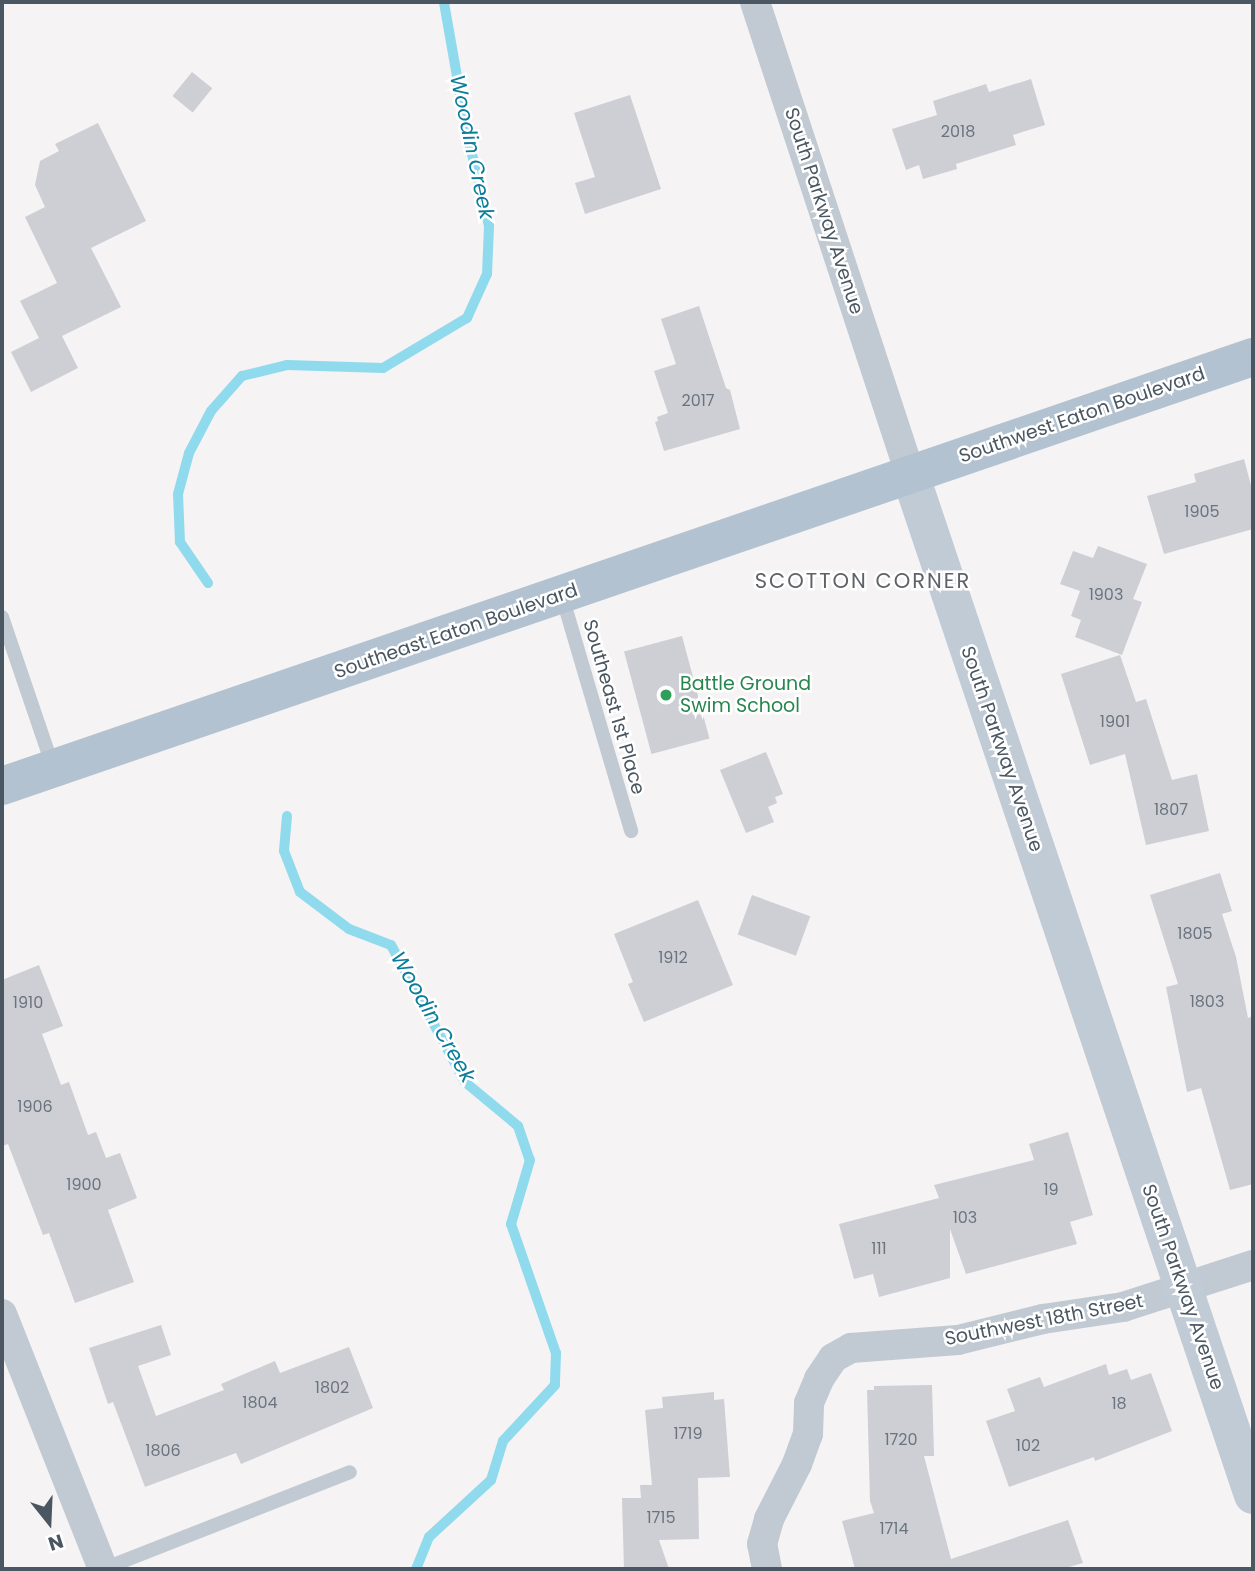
<!DOCTYPE html>
<html>
<head>
<meta charset="utf-8">
<style>
	body { margin:0 }
	#map { position:relative; width:1255px; height:1571px; overflow:hidden; background:#f5f3f3; font-family:Poppins,sans-serif }
	div>[style] { position:absolute }
	.stream>* { height:10px; margin:-5px; padding:0 5px; transform-origin:5px; border-radius:5px; background:#90daee }
	.building>* { inset:0; background:#cdcfd5; transform-origin:0 0 }
	.lane>* { height:14px; margin:-7px; padding:0 7px; transform-origin:7px; border-radius:7px; background:#c1cad2 }
	.street>* { height:30px; margin:-15px; padding:0 15px; transform-origin:15px; border-radius:15px; background:#c1cad2 }
	.secondary>* { height:38px; margin:-19px; padding:0 19px; transform-origin:19px; border-radius:19px; background:#c1cbd6 }
	.primary>* { height:38px; margin:-19px; padding:0 19px; transform-origin:19px; border-radius:19px; background:#b3c2d1 }
	.dots>* { width:19px; height:19px; translate:-50% -50%; box-sizing:border-box; border:4px solid #fff; border-radius:50% }
	span { translate:-50% -50%; white-space:nowrap; text-align:center; line-height:1.15; -webkit-text-stroke:5px #fff; paint-order:stroke }
	.number-label { font-size:16px; color:#6b747e }
	.number-label span { -webkit-text-stroke-width:0 }
	.street-label { font-size:19px; color:#4a5661 }
	.leisure-label { font-size:19px; color:#27864d }
	.left { translate:0 -50%; text-align:left }
	.water-label { font-size:21px; color:#0c7c9b; font-style:italic }
	.neighbourhood-label { font-size:21px; color:#5f6368; letter-spacing:2px }
	.frame { position:absolute; inset:0; border:4px solid #4a5661; pointer-events:none }
	.north { position:absolute; left:14px; top:1487px; width:70px; height:70px; -webkit-text-stroke:5px #fff; paint-order:stroke; rotate:162deg; font-size:19px; font-weight:700; line-height:28px; text-align:center; color:#4a5661 }
	.north::after { content:''; display:block; margin:auto; width:24px; height:32px; background:#4a5661; clip-path:polygon(50% 0,100% 100%,50% 72%,0 100%) }
</style>
</head>
<body>
<div id="map">
	<div class="stream">
		<div style="left:208px;top:583px;width:50px;rotate:-124.3deg"></div>
		<div style="left:180px;top:542px;width:48px;rotate:-92.4deg"></div>
		<div style="left:178px;top:494px;width:42px;rotate:-75deg"></div>
		<div style="left:189px;top:453px;width:47px;rotate:-62.4deg"></div>
		<div style="left:211px;top:411px;width:47px;rotate:-48.5deg"></div>
		<div style="left:242px;top:376px;width:46px;rotate:-13.7deg"></div>
		<div style="left:287px;top:365px;width:96px;rotate:1.8deg"></div>
		<div style="left:383px;top:368px;width:98px;rotate:-30.8deg"></div>
		<div style="left:467px;top:318px;width:48px;rotate:-65.6deg"></div>
		<div style="left:487px;top:274px;width:48px;rotate:-87.6deg"></div>
		<div style="left:489px;top:226px;width:96px;rotate:-103.3deg"></div>
		<div style="left:467px;top:133px;width:133px;rotate:-100deg"></div>
		<div style="left:287px;top:816px;width:35px;rotate:95deg"></div>
		<div style="left:284px;top:851px;width:44px;rotate:68.7deg"></div>
		<div style="left:300px;top:892px;width:61px;rotate:37.1deg"></div>
		<div style="left:349px;top:929px;width:45px;rotate:20.9deg"></div>
		<div style="left:391px;top:945px;width:156px;rotate:61.6deg"></div>
		<div style="left:465px;top:1082px;width:69px;rotate:39.7deg"></div>
		<div style="left:518px;top:1126px;width:36px;rotate:71deg"></div>
		<div style="left:530px;top:1160px;width:67px;rotate:106.5deg"></div>
		<div style="left:511px;top:1224px;width:137px;rotate:70.8deg"></div>
		<div style="left:556px;top:1353px;width:32px;rotate:92deg"></div>
		<div style="left:555px;top:1385px;width:76px;rotate:132.9deg"></div>
		<div style="left:503px;top:1441px;width:41px;rotate:107.1deg"></div>
		<div style="left:491px;top:1480px;width:84px;rotate:137.4deg"></div>
		<div style="left:429px;top:1537px;width:35px;rotate:112deg"></div>
	</div>
	<div class="building">
		<div style="left:192px;top:72px;width:26px;height:31px;rotate:39deg"></div>
		<div style="clip-path:polygon(1031px 79px,1045px 125px,1013px 135px,1016px 145px,956px 164px,957px 169px,923px 179px,919px 165px,906px 170px,892px 129px,937px 115px,933px 101px,986px 84px,989px 92px)"></div>
		<div style="clip-path:polygon(630px 95px,661px 189px,585px 214px,575px 183px,595px 177px,574px 113px)"></div>
		<div style="clip-path:polygon(98px 123px,146px 221px,91px 248px,121px 307px,62px 336px,78px 368px,31px 392px,11px 352px,39px 338px,20px 301px,57px 283px,25px 217px,45px 207px,35px 185px,40px 161px,59px 151px,55px 144px)"></div>
		<div style="clip-path:polygon(699px 306px,726px 388px,730px 390px,740px 429px,664px 451px,655px 422px,658px 421px,657px 417px,668px 413px,654px 371px,676px 364px,661px 319px)"></div>
		<div style="clip-path:polygon(1244px 459px,1253px 493px,1253px 529px,1164px 554px,1147px 496px,1196px 482px,1194px 474px)"></div>
		<div style="clip-path:polygon(1098px 546px,1147px 564px,1133px 599px,1142px 602px,1122px 655px,1075px 637px,1081px 620px,1071px 616px,1080px 591px,1060px 584px,1073px 551px,1093px 558px)"></div>
		<div style="left:682px;top:636px;width:106px;height:60px;rotate:75deg"></div>
		<div style="clip-path:polygon(1120px 655px,1136px 702px,1146px 699px,1172px 780px,1197px 774px,1209px 831px,1146px 845px,1125px 754px,1090px 765px,1061px 674px)"></div>
		<div style="clip-path:polygon(766px 752px,783px 794px,775px 797px,777px 803px,768px 807px,774px 822px,746px 833px,720px 770px)"></div>
		<div style="clip-path:polygon(1220px 873px,1232px 911px,1222px 914px,1236px 957px,1248px 1018px,1253px 1016px,1253px 1184px,1230px 1190px,1201px 1088px,1187px 1092px,1166px 987px,1178px 984px,1150px 895px)"></div>
		<div style="left:752px;top:895px;width:62px;height:42px;rotate:20deg"></div>
		<div style="clip-path:polygon(698px 900px,733px 985px,644px 1022px,628px 984px,633px 982px,614px 934px)"></div>
		<div style="clip-path:polygon(39px 965px,63px 1026px,42px 1034px,61px 1085px,69px 1082px,88px 1135px,96px 1132px,106px 1158px,120px 1153px,137px 1198px,108px 1210px,134px 1282px,75px 1303px,49px 1233px,43px 1235px,8px 1144px,2px 1146px,2px 980px)"></div>
		<div style="clip-path:polygon(1068px 1132px,1093px 1215px,1070px 1222px,1077px 1244px,966px 1274px,950px 1229px,950px 1278px,879px 1297px,873px 1274px,854px 1279px,839px 1224px,939px 1198px,934px 1185px,1034px 1160px,1029px 1144px)"></div>
		<div style="clip-path:polygon(161px 1325px,171px 1355px,138px 1366px,156px 1416px,224px 1390px,221px 1384px,275px 1361px,280px 1373px,349px 1347px,373px 1408px,241px 1464px,236px 1453px,145px 1487px,113px 1402px,108px 1404px,89px 1348px)"></div>
		<div style="clip-path:polygon(1106px 1364px,1109px 1375px,1127px 1369px,1131px 1380px,1151px 1373px,1172px 1431px,1095px 1461px,1094px 1457px,1009px 1487px,986px 1421px,1015px 1411px,1007px 1389px,1040px 1377px,1044px 1387px)"></div>
		<div style="clip-path:polygon(932px 1385px,934px 1456px,924px 1456px,951px 1559px,1068px 1520px,1083px 1563px,1062px 1569px,855px 1569px,842px 1521px,874px 1513px,870px 1501px,867px 1390px,874px 1390px,874px 1386px)"></div>
		<div style="clip-path:polygon(714px 1392px,714px 1400px,724px 1399px,730px 1477px,698px 1478px,699px 1539px,659px 1540px,669px 1569px,624px 1569px,622px 1498px,641px 1498px,640px 1485px,652px 1485px,645px 1410px,663px 1408px,662px 1397px)"></div>
	</div>
	<div class="lane">
		<div style="left:562px;top:596px;width:245px;rotate:73.6deg"></div>
		<div style="left:2px;top:617px;width:158px;rotate:71.2deg"></div>
		<div style="left:103px;top:1569px;width:265px;rotate:-21.4deg"></div>
	</div>
	<div class="street">
		<div style="left:755px;top:2px;width:497px;rotate:71.8deg"></div>
		<div style="left:2px;top:1314px;width:274px;rotate:68.4deg"></div>
		<div style="left:767px;top:1569px;width:25px;rotate:-101deg"></div>
		<div style="left:762px;top:1544px;width:26px;rotate:-74deg"></div>
		<div style="left:769px;top:1519px;width:62px;rotate:-63deg"></div>
		<div style="left:797px;top:1464px;width:32px;rotate:-70deg"></div>
		<div style="left:808px;top:1434px;width:31px;rotate:-88deg"></div>
		<div style="left:809px;top:1403px;width:26px;rotate:-67deg"></div>
		<div style="left:819px;top:1379px;width:25px;rotate:-56deg"></div>
		<div style="left:833px;top:1358px;width:21px;rotate:-29deg"></div>
		<div style="left:851px;top:1348px;width:107px;rotate:-4.3deg"></div>
		<div style="left:958px;top:1340px;width:88px;rotate:-13.9deg"></div>
		<div style="left:1043px;top:1319px;width:81px;rotate:-8.5deg"></div>
		<div style="left:1123px;top:1307px;width:137px;rotate:-17.9deg"></div>
	</div>
	<div class="secondary">
		<div style="left:910px;top:474px;width:1077px;rotate:71.43deg"></div>
	</div>
	<div class="primary">
		<div style="left:2px;top:786px;width:1323px;rotate:-18.93deg"></div>
	</div>
	<div class="dots">
		<div style="left:666px;top:695px;background:#2e9e5b"></div>
	</div>
	<div class="number-label">
		<span style="left:958px;top:132px">2018</span>
		<span style="left:698px;top:401px">2017</span>
		<span style="left:1202px;top:512px">1905</span>
		<span style="left:1106px;top:595px">1903</span>
		<span style="left:1115px;top:722px">1901</span>
		<span style="left:1171px;top:810px">1807</span>
		<span style="left:1195px;top:934px">1805</span>
		<span style="left:673px;top:958px">1912</span>
		<span style="left:1207px;top:1002px">1803</span>
		<span style="left:28px;top:1003px">1910</span>
		<span style="left:35px;top:1107px">1906</span>
		<span style="left:84px;top:1185px">1900</span>
		<span style="left:1051px;top:1190px">19</span>
		<span style="left:965px;top:1218px">103</span>
		<span style="left:879px;top:1249px">111</span>
		<span style="left:332px;top:1388px">1802</span>
		<span style="left:260px;top:1403px">1804</span>
		<span style="left:1119px;top:1404px">18</span>
		<span style="left:688px;top:1434px">1719</span>
		<span style="left:901px;top:1440px">1720</span>
		<span style="left:1028px;top:1446px">102</span>
		<span style="left:163px;top:1451px">1806</span>
		<span style="left:661px;top:1518px">1715</span>
		<span style="left:894px;top:1529px">1714</span>
	</div>
	<div class="street-label">
		<span style="left:824px;top:211px;rotate:72deg">South Parkway Avenue</span>
		<span style="left:1082px;top:415px;rotate:-19deg">Southwest Eaton Boulevard</span>
		<span style="left:456px;top:631px;rotate:-19deg">Southeast Eaton Boulevard</span>
		<span style="left:614px;top:707px;rotate:74deg">Southeast 1st Place</span>
		<span style="left:1002px;top:749px;rotate:71deg">South Parkway Avenue</span>
		<span style="left:1183px;top:1287px;rotate:71deg">South Parkway Avenue</span>
		<span style="left:1044px;top:1320px;rotate:-11deg">Southwest 18th Street</span>
	</div>
	<div class="leisure-label">
		<span class="left" style="left:680px;top:695px">Battle Ground<br>Swim School</span>
	</div>
	<div class="water-label">
		<span style="left:472px;top:147px;rotate:78deg">Woodin Creek</span>
		<span style="left:433px;top:1017px;rotate:60deg">Woodin Creek</span>
	</div>
	<div class="neighbourhood-label">
		<span style="left:863px;top:581px">SCOTTON CORNER</span>
	</div>
	<div class="frame"></div>
	<div class="north">N</div>
</div>
</body>
</html>
